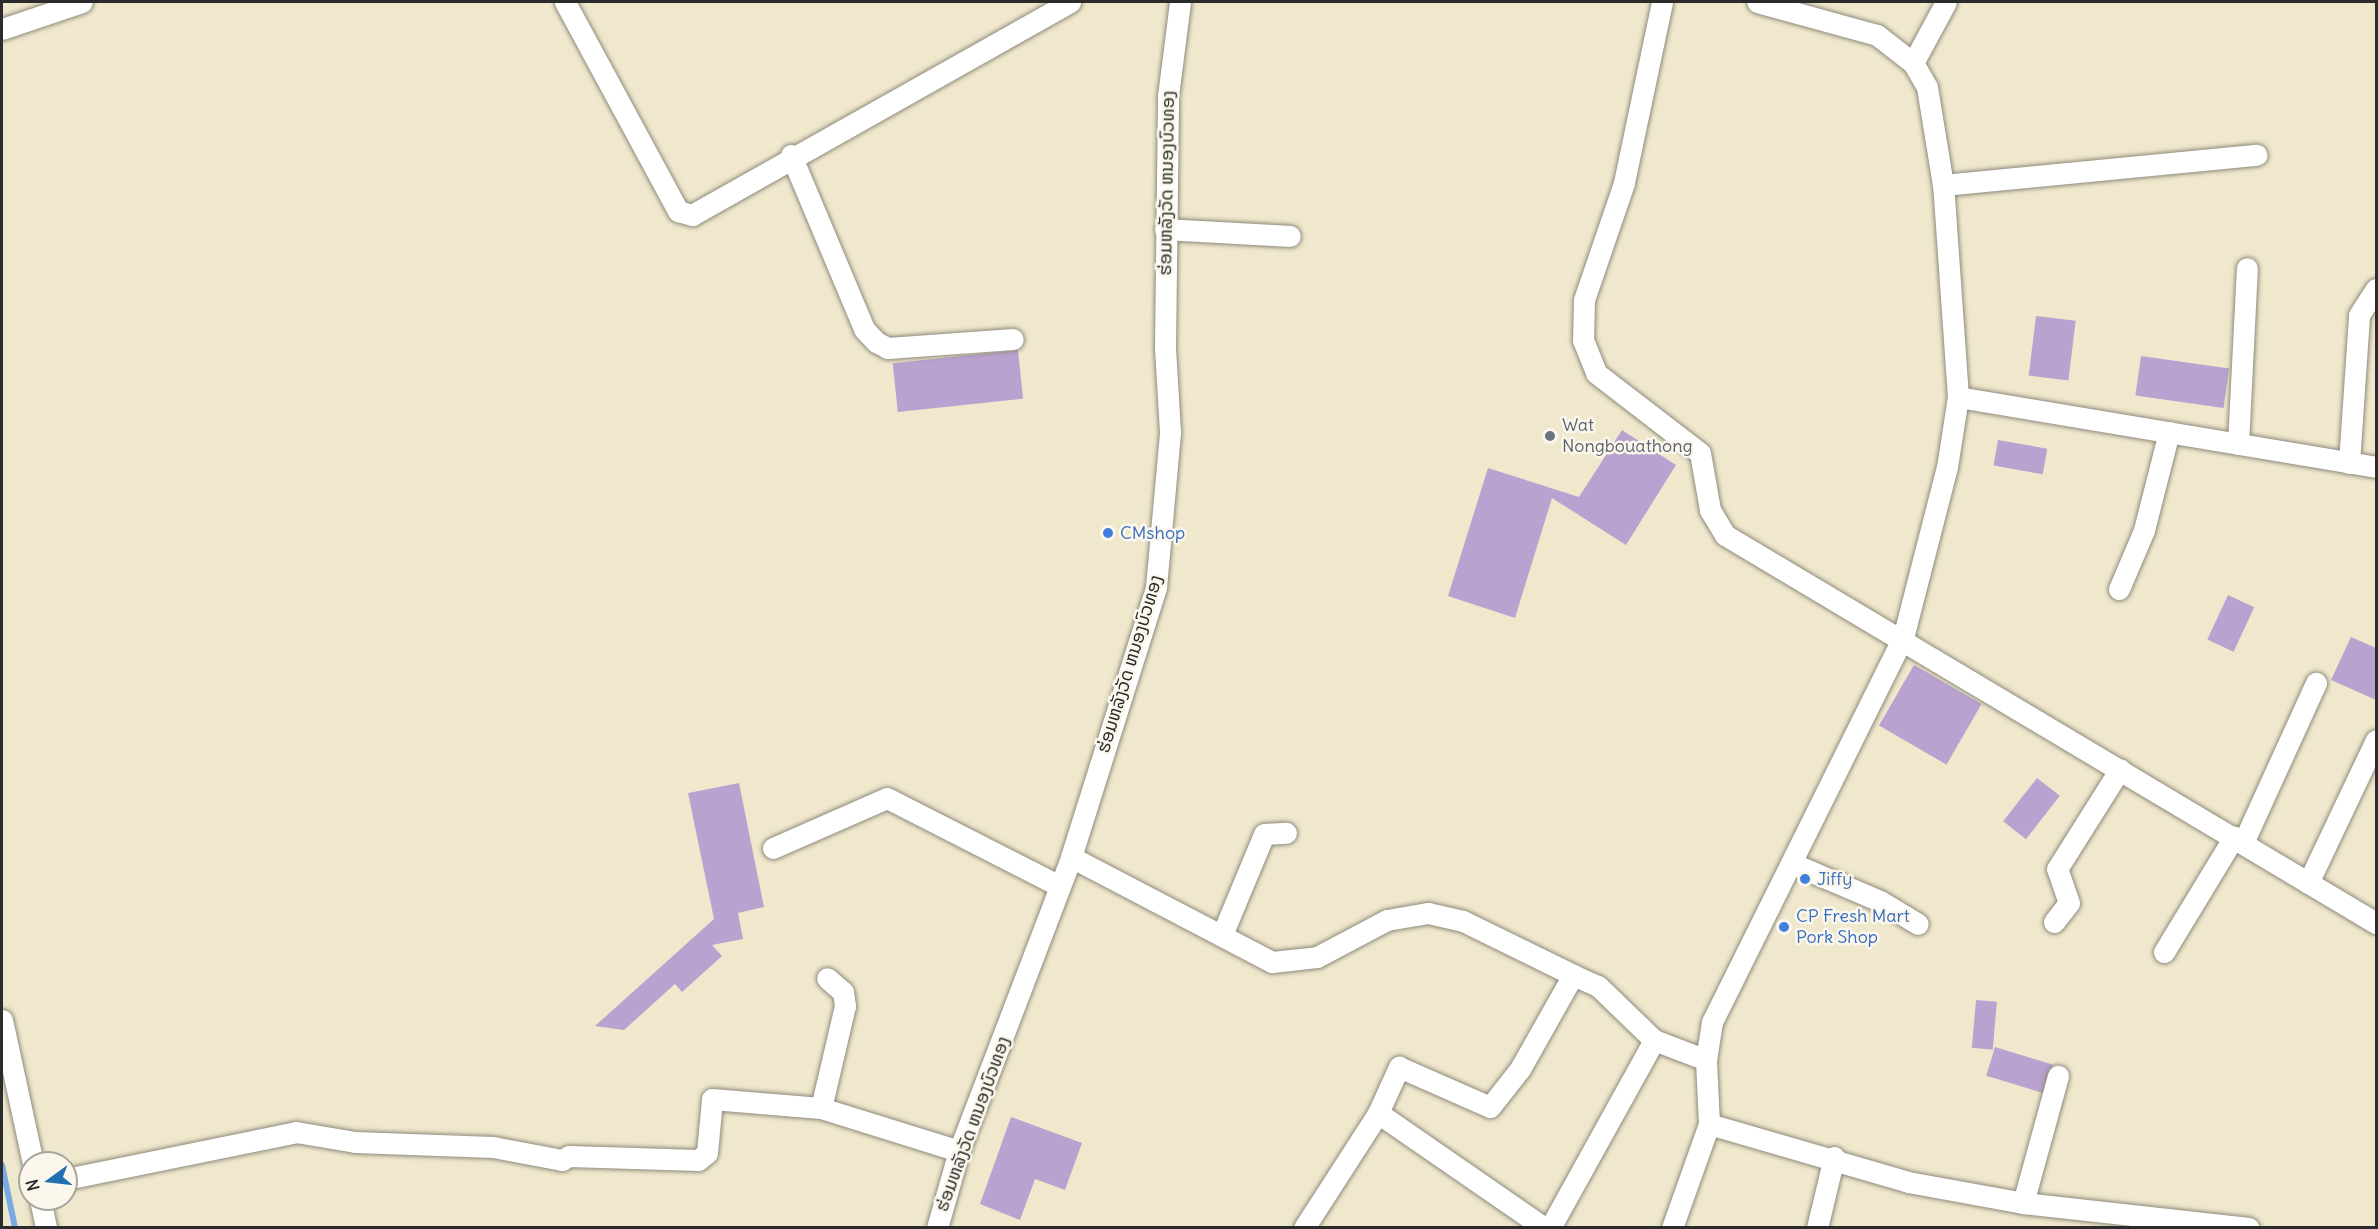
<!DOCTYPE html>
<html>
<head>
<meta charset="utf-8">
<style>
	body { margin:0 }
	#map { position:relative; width:2378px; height:1229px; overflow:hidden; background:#f0e8cd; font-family:Delius,"Noto Sans Lao",sans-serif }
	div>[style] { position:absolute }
	.stream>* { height:6px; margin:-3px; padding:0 3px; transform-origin:3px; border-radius:3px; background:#78aae3 }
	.building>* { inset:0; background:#b9a2d0; transform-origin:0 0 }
	.roads { filter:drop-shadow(0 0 2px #8e8a7c) drop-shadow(0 0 2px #8e8a7c) }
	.minor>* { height:21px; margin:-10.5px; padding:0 10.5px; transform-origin:10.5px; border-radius:10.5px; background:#fff }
	.dots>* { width:16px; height:16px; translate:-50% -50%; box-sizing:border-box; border:3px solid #fbf7ec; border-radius:50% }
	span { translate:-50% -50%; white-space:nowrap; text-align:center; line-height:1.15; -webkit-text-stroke:5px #fbf7ec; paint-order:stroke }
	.street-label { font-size:18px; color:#2b2b2b }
	.worship-label { font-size:18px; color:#5b616d }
	.left { translate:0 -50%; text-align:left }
	.shop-label { font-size:18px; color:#366cbe }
	.frame { position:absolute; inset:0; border:3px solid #2b2b2b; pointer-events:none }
	.north { position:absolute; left:18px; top:1151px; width:60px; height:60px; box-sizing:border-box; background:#fbf7ec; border:2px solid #a8a59f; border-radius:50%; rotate:255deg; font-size:16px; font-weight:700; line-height:24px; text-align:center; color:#2b2b2b }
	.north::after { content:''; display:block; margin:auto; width:21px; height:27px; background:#1f6fb2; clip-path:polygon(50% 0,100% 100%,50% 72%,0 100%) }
</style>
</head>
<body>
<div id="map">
	<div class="stream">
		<div style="left:2px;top:1165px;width:64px;rotate:78.3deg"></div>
	</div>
	<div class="building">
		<div style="left:2036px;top:316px;width:40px;height:60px;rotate:7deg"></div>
		<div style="left:1018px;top:350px;width:49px;height:126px;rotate:84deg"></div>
		<div style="left:2141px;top:356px;width:89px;height:40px;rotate:8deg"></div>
		<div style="clip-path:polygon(1622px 430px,1676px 465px,1626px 545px,1552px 498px,1515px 618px,1448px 596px,1488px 468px,1579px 497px)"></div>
		<div style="left:1998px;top:440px;width:50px;height:26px;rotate:10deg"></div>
		<div style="left:2228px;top:595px;width:29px;height:49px;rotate:25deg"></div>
		<div style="clip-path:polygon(2351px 637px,2376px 648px,2376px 700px,2331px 680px)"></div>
		<div style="left:1914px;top:665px;width:78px;height:70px;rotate:30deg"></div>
		<div style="left:2037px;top:778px;width:29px;height:55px;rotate:38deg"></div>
		<div style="clip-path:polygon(739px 783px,764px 907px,738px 913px,743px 939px,712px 945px,722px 956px,682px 992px,675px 984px,624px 1030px,595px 1026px,714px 919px,688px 793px)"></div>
		<div style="left:1976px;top:1000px;width:21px;height:48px;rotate:5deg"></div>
		<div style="left:1995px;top:1047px;width:61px;height:30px;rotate:17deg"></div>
		<div style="clip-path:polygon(1011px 1117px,1082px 1143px,1065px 1190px,1035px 1179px,1020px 1220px,980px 1204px)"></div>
	</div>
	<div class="roads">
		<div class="minor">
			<div style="left:565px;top:2px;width:238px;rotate:61.6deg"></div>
			<div style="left:678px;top:211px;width:15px;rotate:16deg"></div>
			<div style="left:692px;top:215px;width:434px;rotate:-29.4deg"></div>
			<div style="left:1662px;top:2px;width:185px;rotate:101.9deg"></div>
			<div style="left:1624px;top:183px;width:124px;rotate:108.9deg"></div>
			<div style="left:1584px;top:300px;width:40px;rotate:91.4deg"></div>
			<div style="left:1583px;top:340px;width:35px;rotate:68deg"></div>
			<div style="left:1596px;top:373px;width:131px;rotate:37.6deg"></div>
			<div style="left:1700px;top:453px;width:58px;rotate:80deg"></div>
			<div style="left:1710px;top:510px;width:29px;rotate:59deg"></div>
			<div style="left:1725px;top:535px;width:758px;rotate:30.8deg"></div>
			<div style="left:2px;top:29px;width:84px;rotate:-18.6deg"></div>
			<div style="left:1913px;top:63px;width:69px;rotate:-61.6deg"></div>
			<div style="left:791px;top:155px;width:189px;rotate:67.2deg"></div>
			<div style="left:864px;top:329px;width:18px;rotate:47deg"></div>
			<div style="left:876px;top:342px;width:13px;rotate:27deg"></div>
			<div style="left:888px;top:348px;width:125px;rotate:-4.1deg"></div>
			<div style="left:1943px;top:185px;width:315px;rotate:-5.5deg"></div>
			<div style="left:1165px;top:229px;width:125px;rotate:3.2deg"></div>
			<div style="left:1958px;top:397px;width:424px;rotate:9.5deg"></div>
			<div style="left:2238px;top:444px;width:176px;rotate:-87.1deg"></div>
			<div style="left:2349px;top:463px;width:148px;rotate:-86.1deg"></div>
			<div style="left:2359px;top:315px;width:31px;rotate:-57deg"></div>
			<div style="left:2119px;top:589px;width:64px;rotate:-67deg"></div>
			<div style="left:2144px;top:530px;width:101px;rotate:-75.7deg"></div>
			<div style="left:2243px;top:843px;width:176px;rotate:-65.5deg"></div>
			<div style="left:773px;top:848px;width:124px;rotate:-23.7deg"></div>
			<div style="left:887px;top:798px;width:194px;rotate:27deg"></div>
			<div style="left:1071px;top:857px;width:227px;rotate:27.6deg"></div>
			<div style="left:1272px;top:962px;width:45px;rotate:-6.3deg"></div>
			<div style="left:1317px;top:957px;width:79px;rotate:-27.9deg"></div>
			<div style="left:1387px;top:920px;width:42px;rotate:-9.7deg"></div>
			<div style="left:1428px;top:913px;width:36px;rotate:13deg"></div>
			<div style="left:1463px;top:921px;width:123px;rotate:26.1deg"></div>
			<div style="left:1791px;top:863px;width:97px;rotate:23.1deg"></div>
			<div style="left:1880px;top:901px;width:44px;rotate:31.2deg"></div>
			<div style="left:2308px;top:883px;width:158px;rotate:-64.6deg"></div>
			<div style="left:2054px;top:922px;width:24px;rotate:-52deg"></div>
			<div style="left:2069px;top:903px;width:36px;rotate:-109deg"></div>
			<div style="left:2057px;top:869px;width:118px;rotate:-57.8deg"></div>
			<div style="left:1222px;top:935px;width:109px;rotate:-67.4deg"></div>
			<div style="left:1264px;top:834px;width:22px;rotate:-3deg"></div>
			<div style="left:2164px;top:952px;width:135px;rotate:-58.7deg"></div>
			<div style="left:2px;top:1020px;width:146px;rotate:77.8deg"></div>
			<div style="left:821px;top:1108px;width:105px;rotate:-76.8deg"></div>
			<div style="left:845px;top:1006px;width:14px;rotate:-98deg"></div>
			<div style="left:843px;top:992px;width:21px;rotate:-139deg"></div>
			<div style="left:1378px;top:1113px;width:51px;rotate:-65.5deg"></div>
			<div style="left:1399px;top:1067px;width:99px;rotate:23.7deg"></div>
			<div style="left:1490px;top:1107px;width:48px;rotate:-51.7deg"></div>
			<div style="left:1520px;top:1069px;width:108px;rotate:-60.6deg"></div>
			<div style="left:1573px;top:975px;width:27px;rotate:24deg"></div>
			<div style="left:1598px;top:986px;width:78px;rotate:44deg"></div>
			<div style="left:1654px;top:1040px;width:56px;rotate:21deg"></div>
			<div style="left:1709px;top:1124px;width:207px;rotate:16.2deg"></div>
			<div style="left:1908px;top:1182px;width:117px;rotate:10.3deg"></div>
			<div style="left:2023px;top:1203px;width:227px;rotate:6.3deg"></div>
			<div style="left:66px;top:1179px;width:235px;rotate:-11.5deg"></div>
			<div style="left:296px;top:1132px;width:60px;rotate:9.6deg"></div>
			<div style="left:355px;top:1142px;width:138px;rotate:2.1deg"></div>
			<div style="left:493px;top:1147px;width:70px;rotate:10.7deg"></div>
			<div style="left:562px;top:1160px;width:8px;rotate:-30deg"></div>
			<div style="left:569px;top:1156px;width:129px;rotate:1.8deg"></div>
			<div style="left:698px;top:1160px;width:11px;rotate:-38deg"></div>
			<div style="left:707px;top:1153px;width:54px;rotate:-84.7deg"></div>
			<div style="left:712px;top:1099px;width:109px;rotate:4.7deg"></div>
			<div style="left:821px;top:1108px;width:145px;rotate:17.3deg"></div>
			<div style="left:40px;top:1199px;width:30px;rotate:78deg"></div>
			<div style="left:2023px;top:1203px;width:132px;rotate:-74.6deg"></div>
			<div style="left:937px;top:1228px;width:80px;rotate:-74.1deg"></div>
			<div style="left:959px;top:1151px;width:315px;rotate:-69.1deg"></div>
			<div style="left:1071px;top:857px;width:283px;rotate:-72.5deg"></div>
			<div style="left:1156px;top:587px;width:156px;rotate:-84.8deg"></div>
			<div style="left:1170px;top:432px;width:84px;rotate:-93.4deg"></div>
			<div style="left:1165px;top:348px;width:252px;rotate:-89.3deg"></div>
			<div style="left:1168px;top:96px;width:95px;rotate:-82.7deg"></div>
			<div style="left:1304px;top:1228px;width:137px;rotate:-57.2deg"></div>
			<div style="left:1378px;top:1113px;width:203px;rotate:34.6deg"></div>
			<div style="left:1550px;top:1228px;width:215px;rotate:-61deg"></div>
			<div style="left:1672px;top:1228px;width:110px;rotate:-70.4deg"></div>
			<div style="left:1709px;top:1124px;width:64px;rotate:-92.7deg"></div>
			<div style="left:1706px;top:1060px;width:38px;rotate:-81deg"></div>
			<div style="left:1712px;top:1022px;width:429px;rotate:-63.6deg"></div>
			<div style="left:1903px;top:638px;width:177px;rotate:-75.6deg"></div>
			<div style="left:1947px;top:467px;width:71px;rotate:-81.1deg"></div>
			<div style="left:1958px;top:397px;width:213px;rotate:-94deg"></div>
			<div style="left:1943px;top:185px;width:99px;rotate:-99.3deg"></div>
			<div style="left:1927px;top:87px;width:28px;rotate:-120deg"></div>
			<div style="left:1913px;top:63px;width:46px;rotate:-142.1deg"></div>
			<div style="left:1877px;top:35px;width:124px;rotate:-164.6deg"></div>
			<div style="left:1817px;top:1228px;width:73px;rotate:-76.5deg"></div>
		</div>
	</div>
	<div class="dots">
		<div style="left:1550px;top:436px;background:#6b7280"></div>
		<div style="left:1108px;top:533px;background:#3f7fe0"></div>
		<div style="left:1805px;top:879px;background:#3f7fe0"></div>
		<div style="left:1784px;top:927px;background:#3f7fe0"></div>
	</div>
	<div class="street-label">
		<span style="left:1167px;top:183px;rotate:-89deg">ຮ່ອມຫລັງວັດ ຫນອງບົວທອງ</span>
		<span style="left:1130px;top:664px;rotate:-73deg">ຮ່ອມຫລັງວັດ ຫນອງບົວທອງ</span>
		<span style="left:973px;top:1124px;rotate:-70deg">ຮ່ອມຫລັງວັດ ຫນອງບົວທອງ</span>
	</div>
	<div class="worship-label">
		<span class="left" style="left:1562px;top:436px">Wat<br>Nongbouathong</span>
	</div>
	<div class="shop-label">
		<span class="left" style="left:1120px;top:533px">CMshop</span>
		<span class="left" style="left:1817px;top:879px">Jiffy</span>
		<span class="left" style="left:1796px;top:927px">CP Fresh Mart<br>Pork Shop</span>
	</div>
	<div class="frame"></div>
	<div class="north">N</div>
</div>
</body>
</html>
